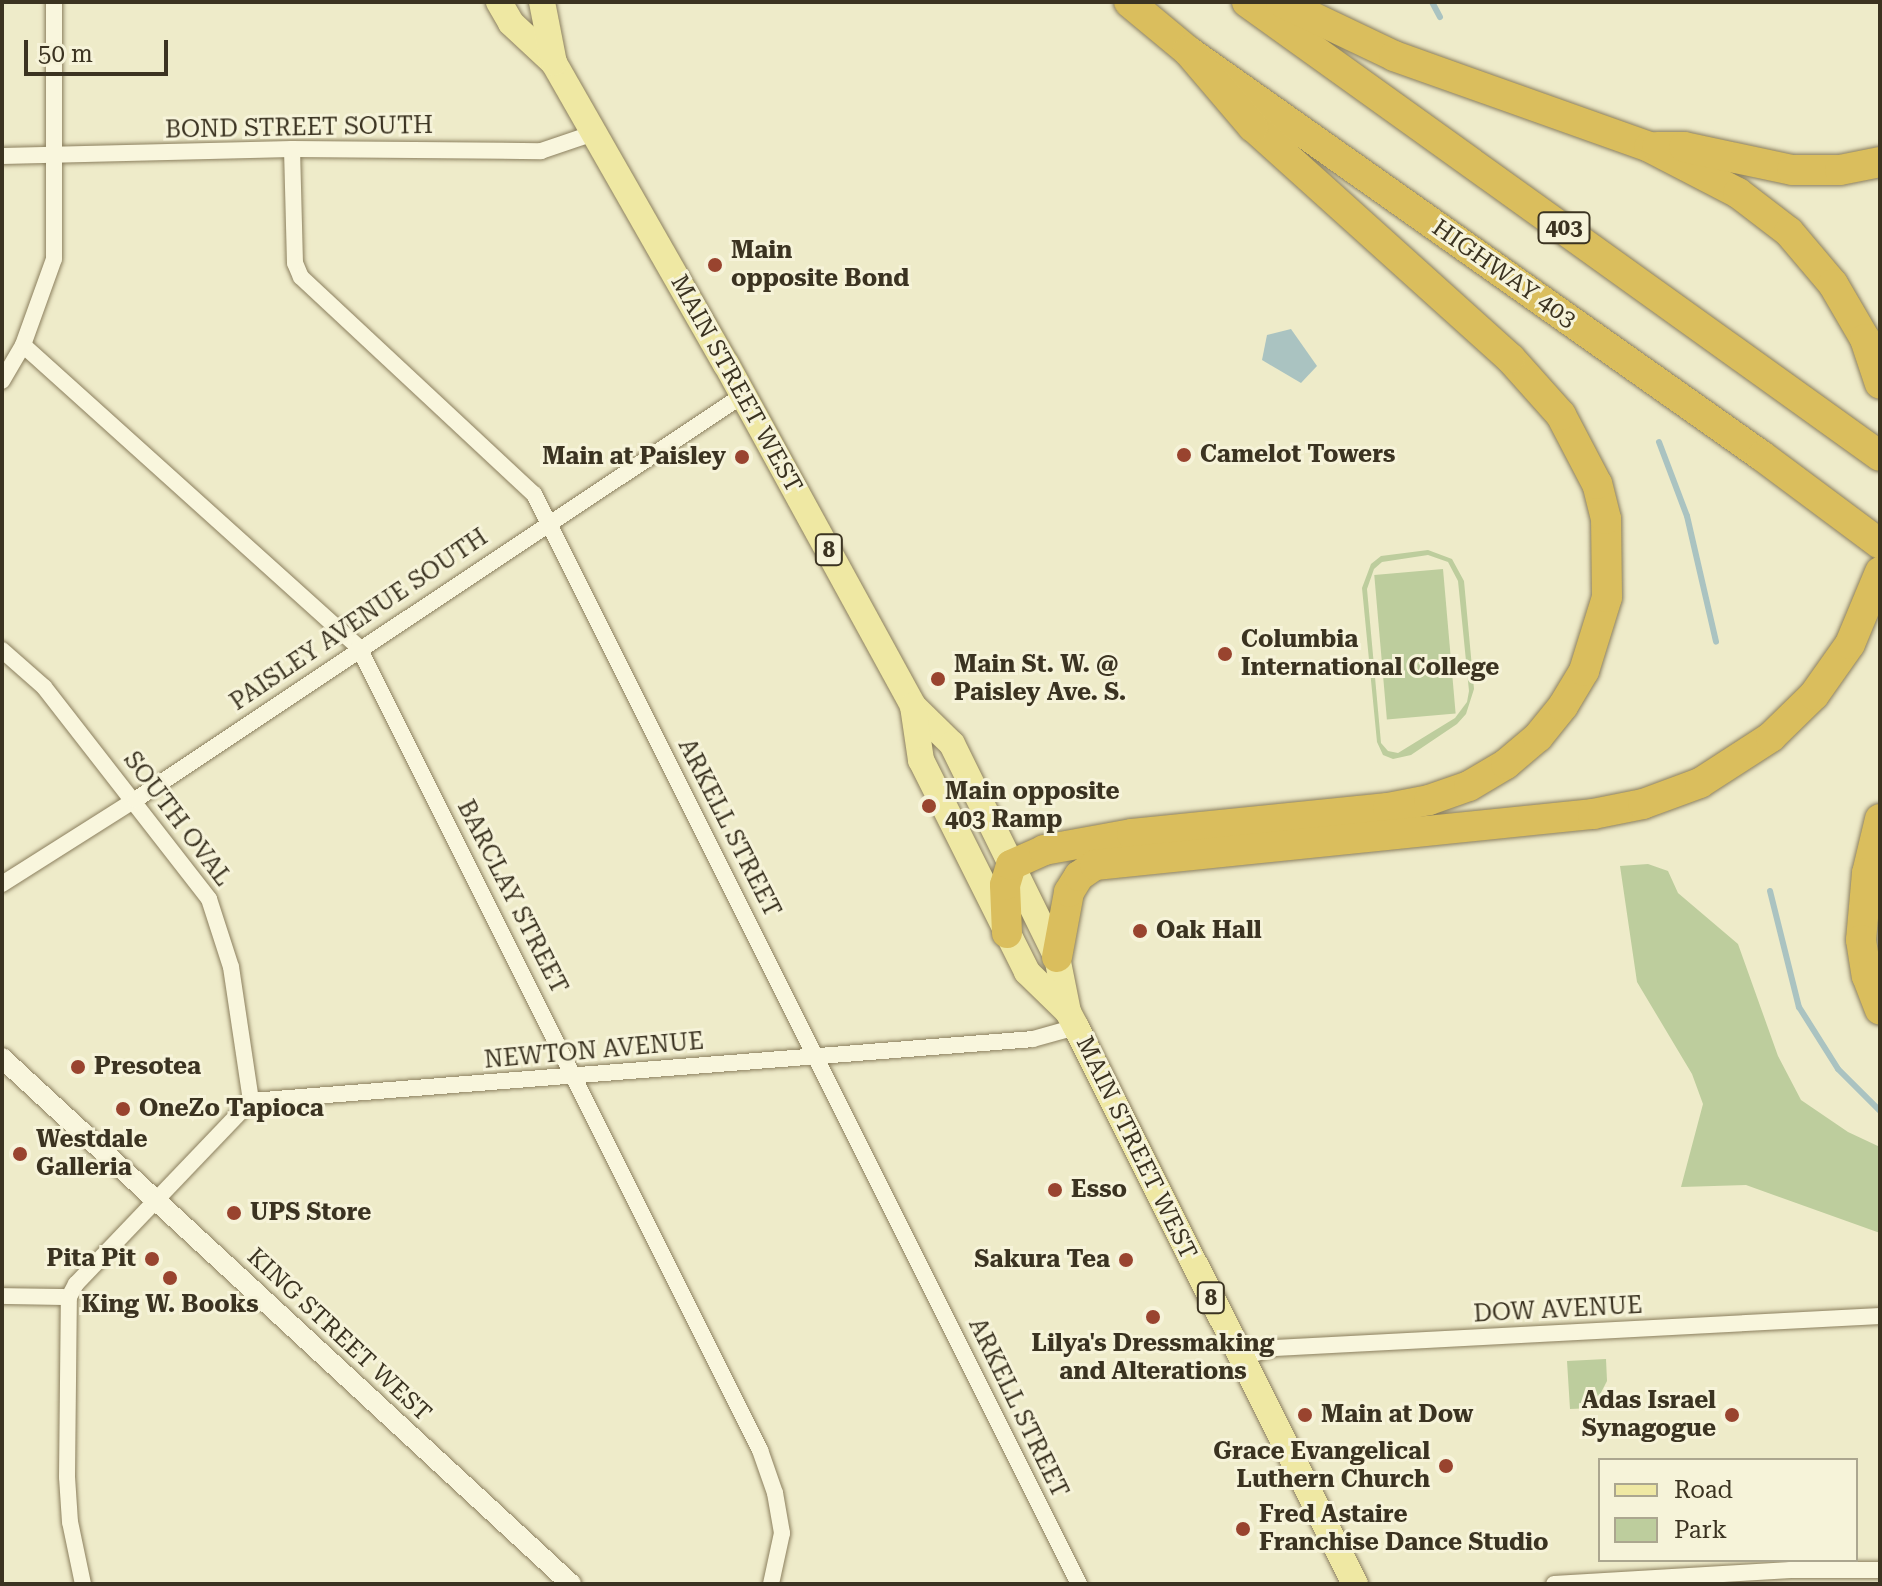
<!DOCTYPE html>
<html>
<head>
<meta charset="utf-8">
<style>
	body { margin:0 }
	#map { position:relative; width:1882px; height:1586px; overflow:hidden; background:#eeebc9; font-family:"Roboto Serif",serif }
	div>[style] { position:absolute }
	.green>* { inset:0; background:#bdcd9d; transform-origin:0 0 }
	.water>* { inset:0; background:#aac3c1 }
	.stream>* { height:6px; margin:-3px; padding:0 3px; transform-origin:3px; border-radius:3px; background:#aac3c1 }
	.roads { filter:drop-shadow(0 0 2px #8b7f5e) drop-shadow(0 0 2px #8b7f5e) }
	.minor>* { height:16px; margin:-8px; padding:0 8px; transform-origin:8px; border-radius:8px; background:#f9f6dd }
	.tertiary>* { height:20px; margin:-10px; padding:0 10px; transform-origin:10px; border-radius:10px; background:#f9f6dd }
	.primary>* { height:26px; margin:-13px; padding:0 13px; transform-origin:13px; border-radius:13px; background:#efe8a3 }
	.motorway>* { height:30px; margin:-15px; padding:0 15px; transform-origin:15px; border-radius:15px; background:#dabe5d }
	.dots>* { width:22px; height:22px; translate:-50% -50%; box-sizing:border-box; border:4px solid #f6f3d9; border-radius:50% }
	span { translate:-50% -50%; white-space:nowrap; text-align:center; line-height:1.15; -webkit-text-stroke:6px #f6f3d9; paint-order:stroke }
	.shield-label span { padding:2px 6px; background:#f6f3d9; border:2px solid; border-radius:6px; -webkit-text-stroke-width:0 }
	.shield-label { font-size:22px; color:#3b3321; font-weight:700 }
	.street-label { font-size:24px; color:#3b3321 }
	.poi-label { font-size:24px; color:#3b3321; font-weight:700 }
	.left { translate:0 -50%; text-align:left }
	.right { translate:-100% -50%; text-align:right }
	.frame { position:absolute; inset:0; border:4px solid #3b3321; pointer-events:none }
	.legend { position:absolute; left:1598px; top:1458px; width:260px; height:104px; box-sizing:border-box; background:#f6f3d9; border:2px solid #aba68f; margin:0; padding:10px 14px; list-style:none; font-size:24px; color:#3b3321 }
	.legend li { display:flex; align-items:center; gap:16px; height:40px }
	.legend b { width:40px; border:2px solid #aba68f }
	.scale { position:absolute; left:24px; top:40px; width:144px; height:36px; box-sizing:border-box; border:4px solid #3b3321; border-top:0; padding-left:10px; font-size:24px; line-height:28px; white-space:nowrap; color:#3b3321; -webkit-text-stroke:6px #f6f3d9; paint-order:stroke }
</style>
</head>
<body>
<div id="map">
	<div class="green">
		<div style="clip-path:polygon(evenodd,1428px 550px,1452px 559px,1464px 581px,1474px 689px,1466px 714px,1457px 724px,1411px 755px,1393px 759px,1383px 755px,1377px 742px,1362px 588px,1371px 564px,1381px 556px,1428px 550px,1428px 555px,1448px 562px,1458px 581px,1469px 691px,1467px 702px,1455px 718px,1398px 753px,1388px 751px,1381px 743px,1367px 589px,1374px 569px,1382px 562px,1428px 555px)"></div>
		<div style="left:1443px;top:569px;width:145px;height:69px;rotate:85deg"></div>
		<div style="clip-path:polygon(1648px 864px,1668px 871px,1678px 893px,1738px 944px,1778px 1056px,1801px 1100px,1848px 1132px,1880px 1147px,1880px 1233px,1746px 1185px,1681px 1187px,1703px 1104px,1692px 1074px,1637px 982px,1620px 866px)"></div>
		<div style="clip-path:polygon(1606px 1359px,1607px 1381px,1593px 1408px,1570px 1409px,1567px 1361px)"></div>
	</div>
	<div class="water">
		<div style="clip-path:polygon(1291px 329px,1317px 366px,1301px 383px,1262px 360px,1267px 335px)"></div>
	</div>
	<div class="stream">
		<div style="left:1432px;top:2px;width:17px;rotate:62deg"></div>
		<div style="left:1659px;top:442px;width:79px;rotate:69.3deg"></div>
		<div style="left:1687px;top:516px;width:129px;rotate:77deg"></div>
		<div style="left:1770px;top:891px;width:120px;rotate:76deg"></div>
		<div style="left:1799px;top:1007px;width:73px;rotate:57.8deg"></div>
		<div style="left:1838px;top:1069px;width:59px;rotate:45deg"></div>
	</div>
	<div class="roads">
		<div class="minor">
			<div style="left:292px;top:149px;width:114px;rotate:88.5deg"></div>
			<div style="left:295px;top:263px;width:15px;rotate:67deg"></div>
			<div style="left:301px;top:277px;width:318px;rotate:43deg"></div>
			<div style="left:534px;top:494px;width:1219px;rotate:63.43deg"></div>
			<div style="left:2px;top:156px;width:290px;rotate:-1.4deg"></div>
			<div style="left:292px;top:149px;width:249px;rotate:0.5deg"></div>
			<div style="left:541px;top:151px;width:56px;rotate:-18.8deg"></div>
			<div style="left:23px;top:345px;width:452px;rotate:42deg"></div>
			<div style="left:359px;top:648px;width:897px;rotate:63.43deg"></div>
			<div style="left:760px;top:1450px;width:46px;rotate:70.8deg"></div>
			<div style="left:775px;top:1493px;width:41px;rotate:80.1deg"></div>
			<div style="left:782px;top:1533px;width:52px;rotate:102.2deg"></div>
			<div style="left:2px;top:381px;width:42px;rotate:-59.7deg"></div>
			<div style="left:23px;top:345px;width:91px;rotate:-70.2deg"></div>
			<div style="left:54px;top:259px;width:257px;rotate:-90deg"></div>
			<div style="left:2px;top:650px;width:56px;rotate:41.4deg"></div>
			<div style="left:44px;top:687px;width:269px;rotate:52.1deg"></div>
			<div style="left:209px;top:899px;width:71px;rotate:72.1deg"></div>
			<div style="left:231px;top:967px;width:135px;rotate:81.5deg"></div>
			<div style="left:2px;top:884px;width:157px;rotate:-32.3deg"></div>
			<div style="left:135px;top:800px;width:731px;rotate:-33.67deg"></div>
			<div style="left:2px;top:1296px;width:67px;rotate:0.9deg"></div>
			<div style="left:1241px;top:1357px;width:35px;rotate:-15deg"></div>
			<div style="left:1275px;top:1348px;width:606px;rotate:-3.03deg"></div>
			<div style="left:83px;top:1584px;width:63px;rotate:-101.8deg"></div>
			<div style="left:70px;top:1522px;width:45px;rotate:-93.8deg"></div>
			<div style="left:67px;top:1477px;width:180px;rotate:-89.4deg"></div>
			<div style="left:69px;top:1297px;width:15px;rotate:-62deg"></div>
			<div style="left:76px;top:1284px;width:253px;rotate:-46.3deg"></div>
			<div style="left:251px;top:1101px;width:784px;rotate:-4.53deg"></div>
			<div style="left:1033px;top:1039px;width:45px;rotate:-15.6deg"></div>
			<div style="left:1554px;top:1584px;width:237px;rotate:-3.4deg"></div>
			<div style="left:1791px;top:1570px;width:89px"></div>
		</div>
		<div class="tertiary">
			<div style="left:2px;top:1058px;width:775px;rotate:42.75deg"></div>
		</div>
		<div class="primary">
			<div style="left:499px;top:2px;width:24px;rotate:60deg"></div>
			<div style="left:511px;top:23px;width:59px;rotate:42.9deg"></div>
			<div style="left:554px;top:63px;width:347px;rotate:60.3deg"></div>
			<div style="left:726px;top:364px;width:390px;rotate:61.3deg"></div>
			<div style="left:913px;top:706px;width:54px;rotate:44.3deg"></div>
			<div style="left:952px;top:744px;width:237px;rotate:63.8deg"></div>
			<div style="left:1057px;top:957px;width:56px;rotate:78.7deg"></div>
			<div style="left:1068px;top:1012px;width:17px;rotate:62deg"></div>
			<div style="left:1076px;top:1027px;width:623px;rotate:63.39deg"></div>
			<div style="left:542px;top:2px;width:62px;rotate:78.9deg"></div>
			<div style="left:913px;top:706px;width:55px;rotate:81.6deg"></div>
			<div style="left:921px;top:760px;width:237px;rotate:63.4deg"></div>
			<div style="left:1027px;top:972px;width:57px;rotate:44.3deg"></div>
		</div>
		<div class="motorway">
			<div style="left:1129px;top:2px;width:77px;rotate:39.7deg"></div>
			<div style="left:1188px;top:51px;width:702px;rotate:35.21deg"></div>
			<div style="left:1762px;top:456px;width:147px;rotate:36.7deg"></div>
			<div style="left:1247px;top:2px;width:779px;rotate:35.65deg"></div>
			<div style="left:1281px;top:2px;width:125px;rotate:25.5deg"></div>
			<div style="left:1394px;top:56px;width:271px;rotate:19.6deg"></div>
			<div style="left:1649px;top:147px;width:100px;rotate:27.3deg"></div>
			<div style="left:1738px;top:193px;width:64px;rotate:37.4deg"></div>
			<div style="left:1789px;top:232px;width:68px;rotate:49.8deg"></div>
			<div style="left:1833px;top:284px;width:64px;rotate:59.8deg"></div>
			<div style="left:1865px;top:339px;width:47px;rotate:71.6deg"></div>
			<div style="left:1657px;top:147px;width:27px"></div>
			<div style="left:1684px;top:147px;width:110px;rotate:12deg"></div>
			<div style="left:1792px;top:170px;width:48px"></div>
			<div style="left:1840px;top:170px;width:41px;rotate:-11.3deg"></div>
			<div style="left:1880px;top:819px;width:56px;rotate:103.5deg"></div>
			<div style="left:1867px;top:873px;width:67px;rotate:95.1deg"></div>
			<div style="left:1861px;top:940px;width:36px;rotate:81deg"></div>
			<div style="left:1867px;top:976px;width:36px;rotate:69deg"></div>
			<div style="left:1007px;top:933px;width:48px;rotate:-92.4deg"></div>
			<div style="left:1005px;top:885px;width:21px;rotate:-73deg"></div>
			<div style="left:1011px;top:865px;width:36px;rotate:-24deg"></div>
			<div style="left:1044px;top:850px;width:89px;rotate:-10.3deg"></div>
			<div style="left:1132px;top:834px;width:257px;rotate:-5.8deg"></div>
			<div style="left:1388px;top:808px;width:42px;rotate:-11deg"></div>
			<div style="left:1429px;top:800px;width:42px;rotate:-19.3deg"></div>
			<div style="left:1469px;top:786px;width:43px;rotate:-30.7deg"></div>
			<div style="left:1506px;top:764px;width:42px;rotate:-40.2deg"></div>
			<div style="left:1538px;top:737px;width:40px;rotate:-51deg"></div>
			<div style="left:1563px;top:706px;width:41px;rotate:-59deg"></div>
			<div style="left:1584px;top:671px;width:77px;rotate:-72.7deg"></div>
			<div style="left:1607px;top:597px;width:78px;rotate:-90.7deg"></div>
			<div style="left:1606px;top:519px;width:36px;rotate:-104deg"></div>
			<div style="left:1597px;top:484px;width:78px;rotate:-117.6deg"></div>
			<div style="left:1561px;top:415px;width:76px;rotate:-131.8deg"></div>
			<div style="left:1510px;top:358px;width:346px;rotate:-138deg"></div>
			<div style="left:1253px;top:127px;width:100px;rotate:-130.5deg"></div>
			<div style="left:1057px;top:957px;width:66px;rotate:-79.5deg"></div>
			<div style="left:1069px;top:892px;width:19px;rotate:-58deg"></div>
			<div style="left:1079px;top:876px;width:19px;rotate:-35deg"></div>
			<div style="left:1095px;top:865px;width:501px;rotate:-5.85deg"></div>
			<div style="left:1593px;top:814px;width:51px;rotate:-11.3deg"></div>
			<div style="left:1643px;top:804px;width:61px;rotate:-20.2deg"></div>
			<div style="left:1700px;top:783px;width:85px;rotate:-32.9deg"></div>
			<div style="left:1771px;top:737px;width:60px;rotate:-44.3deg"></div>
			<div style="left:1814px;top:695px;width:62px;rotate:-54.8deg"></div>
			<div style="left:1850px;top:644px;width:78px;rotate:-67.4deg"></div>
		</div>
	</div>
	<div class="dots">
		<div style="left:715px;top:265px;background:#99442f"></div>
		<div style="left:1184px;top:455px;background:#99442f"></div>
		<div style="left:742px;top:457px;background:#99442f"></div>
		<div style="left:1225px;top:654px;background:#99442f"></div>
		<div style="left:938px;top:679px;background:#99442f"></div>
		<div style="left:929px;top:806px;background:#99442f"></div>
		<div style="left:1140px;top:931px;background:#99442f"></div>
		<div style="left:78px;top:1067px;background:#99442f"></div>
		<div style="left:123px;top:1109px;background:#99442f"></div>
		<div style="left:20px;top:1154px;background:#99442f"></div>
		<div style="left:1055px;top:1190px;background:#99442f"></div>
		<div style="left:234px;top:1213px;background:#99442f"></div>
		<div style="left:152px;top:1259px;background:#99442f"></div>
		<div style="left:1126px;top:1260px;background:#99442f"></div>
		<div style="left:170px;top:1278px;background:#99442f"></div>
		<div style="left:1153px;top:1317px;background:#99442f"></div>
		<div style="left:1305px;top:1415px;background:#99442f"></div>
		<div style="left:1732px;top:1415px;background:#99442f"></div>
		<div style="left:1446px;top:1466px;background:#99442f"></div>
		<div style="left:1243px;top:1529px;background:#99442f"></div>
	</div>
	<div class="shield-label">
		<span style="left:1564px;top:228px">403</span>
		<span style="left:829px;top:550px">8</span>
		<span style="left:1211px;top:1298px">8</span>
	</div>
	<div class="street-label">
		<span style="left:299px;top:128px;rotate:-1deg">BOND STREET SOUTH</span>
		<span style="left:1504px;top:274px;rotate:35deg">HIGHWAY 403</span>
		<span style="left:736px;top:384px;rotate:61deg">MAIN STREET WEST</span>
		<span style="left:359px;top:620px;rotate:-34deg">PAISLEY AVENUE SOUTH</span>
		<span style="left:177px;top:819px;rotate:53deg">SOUTH OVAL</span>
		<span style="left:729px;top:828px;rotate:63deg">ARKELL STREET</span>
		<span style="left:512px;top:897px;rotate:63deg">BARCLAY STREET</span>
		<span style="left:594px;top:1051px;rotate:-5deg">NEWTON AVENUE</span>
		<span style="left:1136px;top:1148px;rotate:64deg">MAIN STREET WEST</span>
		<span style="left:1558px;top:1310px;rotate:-3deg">DOW AVENUE</span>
		<span style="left:339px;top:1335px;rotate:43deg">KING STREET WEST</span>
		<span style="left:1018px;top:1408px;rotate:64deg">ARKELL STREET</span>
	</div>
	<div class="poi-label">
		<span class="left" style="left:731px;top:265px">Main<br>opposite Bond</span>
		<span class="left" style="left:1200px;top:455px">Camelot Towers</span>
		<span class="right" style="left:726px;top:457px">Main at Paisley</span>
		<span class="left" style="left:1241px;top:654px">Columbia<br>International College</span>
		<span class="left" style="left:954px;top:679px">Main St. W. @<br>Paisley Ave. S.</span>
		<span class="left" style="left:945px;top:806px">Main opposite<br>403 Ramp</span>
		<span class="left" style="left:1156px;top:931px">Oak Hall</span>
		<span class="left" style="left:94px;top:1067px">Presotea</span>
		<span class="left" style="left:139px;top:1109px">OneZo Tapioca</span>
		<span class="left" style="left:36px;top:1154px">Westdale<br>Galleria</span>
		<span class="left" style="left:1071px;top:1190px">Esso</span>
		<span class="left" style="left:250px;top:1213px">UPS Store</span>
		<span class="right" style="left:136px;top:1259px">Pita Pit</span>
		<span class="right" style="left:1110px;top:1260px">Sakura Tea</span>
		<span style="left:170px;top:1305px">King W. Books</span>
		<span style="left:1153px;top:1358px">Lilya's Dressmaking<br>and Alterations</span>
		<span class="right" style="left:1716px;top:1415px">Adas Israel<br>Synagogue</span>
		<span class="left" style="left:1321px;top:1415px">Main at Dow</span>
		<span class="right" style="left:1430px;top:1466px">Grace Evangelical<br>Luthern Church</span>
		<span class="left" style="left:1259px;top:1529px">Fred Astaire<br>Franchise Dance Studio</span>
	</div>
	<div class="frame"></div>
	<ul class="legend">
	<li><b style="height:10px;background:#efe8a3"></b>Road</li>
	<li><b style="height:22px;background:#bdcd9d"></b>Park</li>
	</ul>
	<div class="scale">50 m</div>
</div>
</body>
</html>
